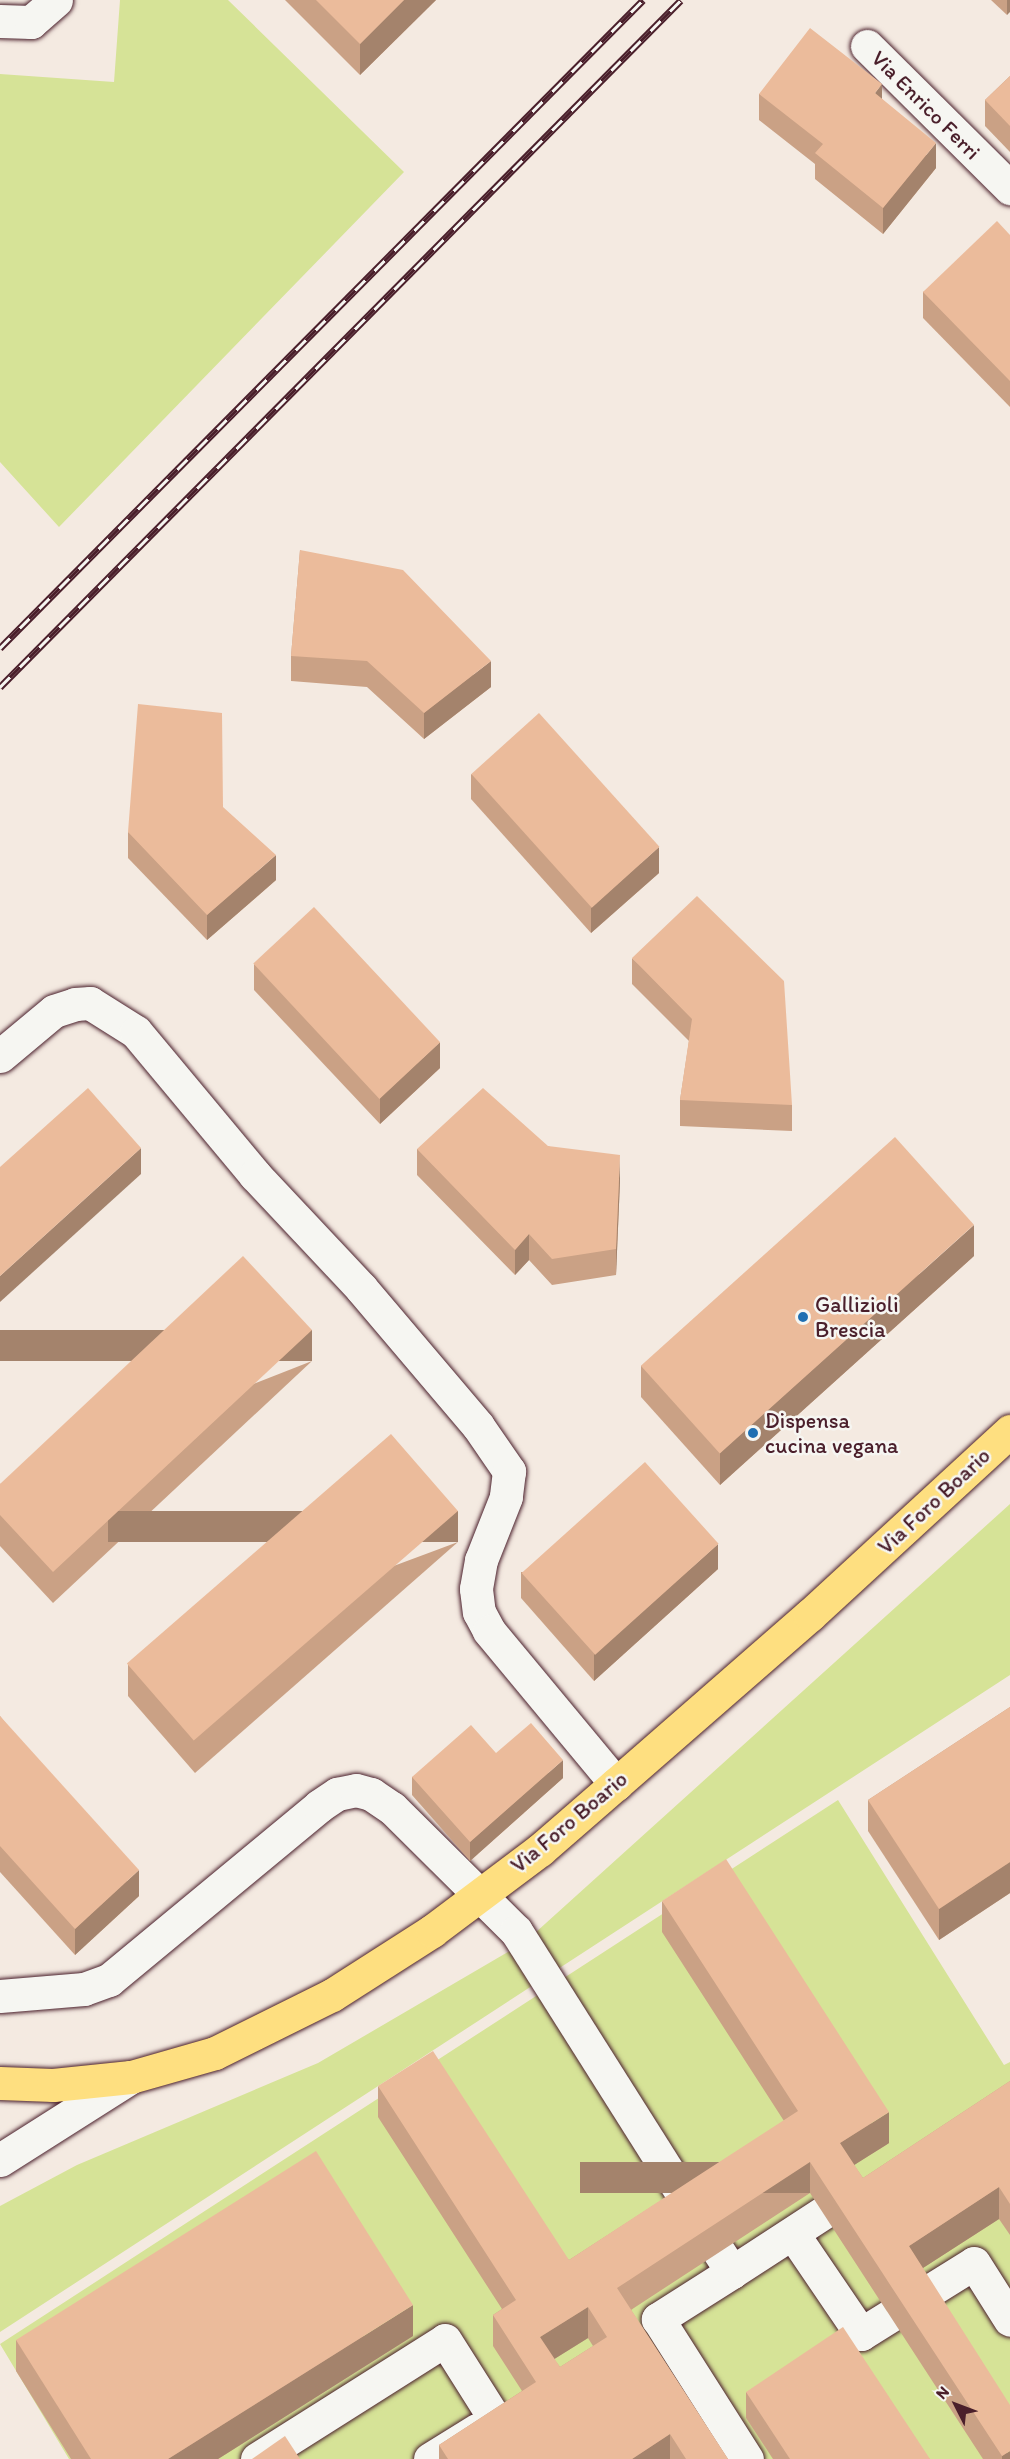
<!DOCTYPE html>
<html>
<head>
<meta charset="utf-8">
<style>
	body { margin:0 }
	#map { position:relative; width:1010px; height:2459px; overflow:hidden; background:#f4eae1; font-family:Itim,sans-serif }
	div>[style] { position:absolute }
	.green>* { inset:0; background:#d6e397 }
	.roads { filter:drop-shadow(0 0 2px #4a1f2b) drop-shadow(0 0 2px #4a1f2b) }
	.minor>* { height:33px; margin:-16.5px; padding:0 16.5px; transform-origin:16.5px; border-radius:16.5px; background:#f6f6f2 }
	.major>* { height:33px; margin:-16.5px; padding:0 16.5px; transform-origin:16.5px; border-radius:16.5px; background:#fedf80 }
	.rail>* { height:7px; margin-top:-3.5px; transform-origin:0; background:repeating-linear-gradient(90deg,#f6f6f2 0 14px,#4a1f2b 0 28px); box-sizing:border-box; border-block:2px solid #4a1f2b }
	.wall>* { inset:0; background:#caa185 }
	.shaded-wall>* { inset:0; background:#a4836c; transform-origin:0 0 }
	.building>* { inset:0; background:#ebbb9b; transform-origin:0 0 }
	.dots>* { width:16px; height:16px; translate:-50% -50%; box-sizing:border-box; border:3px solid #f6f6f2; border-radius:50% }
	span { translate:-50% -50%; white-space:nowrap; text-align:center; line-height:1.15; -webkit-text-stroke:5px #f6f6f2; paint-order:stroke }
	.street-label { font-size:22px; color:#4a1f2b }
	.poi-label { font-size:22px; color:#4a1f2b }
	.left { translate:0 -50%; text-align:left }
	.north { position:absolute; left:926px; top:2375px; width:60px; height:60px; -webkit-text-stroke:4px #f6f6f2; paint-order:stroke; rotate:312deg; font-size:16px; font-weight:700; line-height:24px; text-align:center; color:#4a1f2b }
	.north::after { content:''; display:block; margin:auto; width:21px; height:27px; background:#4a1f2b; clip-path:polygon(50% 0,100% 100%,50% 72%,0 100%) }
</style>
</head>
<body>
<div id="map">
	<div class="green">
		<div style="clip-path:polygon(120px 0,228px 0,404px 172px,59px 527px,0 462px,0 74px,114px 82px)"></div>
		<div style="clip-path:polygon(1010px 1504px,1010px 1675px,0 2332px,0 2206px,77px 2165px,318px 2063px,525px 1942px)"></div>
		<div style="clip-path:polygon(838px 1800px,1004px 2065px,1010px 2062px,1010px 2459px,69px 2459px,0 2344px)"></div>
	</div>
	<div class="roads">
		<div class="minor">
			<div style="left:0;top:21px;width:31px;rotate:2deg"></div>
			<div style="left:31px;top:22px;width:33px;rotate:-41deg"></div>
			<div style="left:867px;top:46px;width:202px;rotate:44.8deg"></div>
			<div style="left:0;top:1056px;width:70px;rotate:-39.8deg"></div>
			<div style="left:54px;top:1011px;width:22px;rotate:-18deg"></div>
			<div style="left:75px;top:1004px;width:15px;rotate:-4deg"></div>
			<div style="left:90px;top:1003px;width:54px;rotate:32.2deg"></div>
			<div style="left:136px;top:1032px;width:186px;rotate:50.2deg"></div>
			<div style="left:255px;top:1175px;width:155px;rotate:46.8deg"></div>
			<div style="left:361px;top:1288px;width:181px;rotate:49.7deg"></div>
			<div style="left:478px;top:1426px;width:55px;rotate:55.4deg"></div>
			<div style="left:509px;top:1471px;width:26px;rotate:97deg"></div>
			<div style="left:506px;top:1497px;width:68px;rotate:111.6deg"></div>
			<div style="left:481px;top:1560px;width:29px;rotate:100deg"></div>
			<div style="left:476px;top:1589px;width:23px;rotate:83deg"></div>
			<div style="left:479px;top:1612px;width:21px;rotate:62deg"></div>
			<div style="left:489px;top:1631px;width:199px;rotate:50.3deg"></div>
			<div style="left:0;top:1996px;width:84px;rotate:-4.8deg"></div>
			<div style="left:84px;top:1989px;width:27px;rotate:-20deg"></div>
			<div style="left:109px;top:1980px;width:273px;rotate:-39.6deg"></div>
			<div style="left:319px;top:1806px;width:22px;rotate:-34deg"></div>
			<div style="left:337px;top:1794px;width:19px;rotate:-12deg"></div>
			<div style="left:356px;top:1790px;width:16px;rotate:15deg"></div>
			<div style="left:371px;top:1794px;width:25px;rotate:34deg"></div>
			<div style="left:392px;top:1808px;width:175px;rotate:44.8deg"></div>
			<div style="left:516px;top:1931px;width:331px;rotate:57.7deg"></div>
			<div style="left:0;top:2160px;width:155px;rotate:-32.4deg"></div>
			<div style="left:793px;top:2234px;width:121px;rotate:55.8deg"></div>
			<div style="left:861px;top:2334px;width:34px;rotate:-32deg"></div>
			<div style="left:719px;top:2252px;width:24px;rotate:57deg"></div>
			<div style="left:732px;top:2272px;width:88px;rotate:147.6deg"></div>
			<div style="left:658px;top:2319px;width:166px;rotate:57.6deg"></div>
			<div style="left:732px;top:2272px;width:108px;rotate:-33deg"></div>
			<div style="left:921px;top:2296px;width:62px;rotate:-31.9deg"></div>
			<div style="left:974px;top:2263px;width:67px;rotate:57.7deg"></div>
			<div style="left:257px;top:2459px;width:222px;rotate:-32.3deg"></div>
			<div style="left:445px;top:2340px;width:93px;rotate:57.7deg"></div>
			<div style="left:430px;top:2459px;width:55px;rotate:-31.7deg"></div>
		</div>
		<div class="major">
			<div style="left:0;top:2083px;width:53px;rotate:2.2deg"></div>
			<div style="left:53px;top:2085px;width:78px;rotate:-5.9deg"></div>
			<div style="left:131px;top:2077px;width:87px;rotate:-15.9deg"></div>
			<div style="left:215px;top:2053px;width:131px;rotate:-26.4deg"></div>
			<div style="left:332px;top:1995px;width:119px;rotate:-32.6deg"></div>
			<div style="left:432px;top:1931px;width:135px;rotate:-36.9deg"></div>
			<div style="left:540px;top:1850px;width:101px;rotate:-41deg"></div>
			<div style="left:616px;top:1784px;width:257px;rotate:-41.1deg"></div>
			<div style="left:810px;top:1615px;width:272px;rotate:-42.6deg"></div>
		</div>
	</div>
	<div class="rail">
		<div style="left:0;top:648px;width:913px;rotate:-45.22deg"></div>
		<div style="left:0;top:687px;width:967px;rotate:-45.25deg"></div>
	</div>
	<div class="wall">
		<div style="clip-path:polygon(285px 0,436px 0,360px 75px)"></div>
		<div style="clip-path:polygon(991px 0,1010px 0,1007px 15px)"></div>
		<div style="clip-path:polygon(1010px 76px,1010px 152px,985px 126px,985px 100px)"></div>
		<div style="clip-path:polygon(759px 94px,882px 99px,936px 168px,883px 234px,815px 179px,815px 164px,759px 120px)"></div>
		<div style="clip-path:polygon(1010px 235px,1010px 407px,923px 318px,923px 292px)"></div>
		<div style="clip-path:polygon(300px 550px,491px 687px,424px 739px,367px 687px,291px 681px,291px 656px)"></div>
		<div style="clip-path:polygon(471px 774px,659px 873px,591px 933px,471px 799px)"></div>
		<div style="clip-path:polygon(128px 832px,276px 880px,207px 940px,128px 858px)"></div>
		<div style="clip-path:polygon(632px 958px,792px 1105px,792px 1131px,680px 1126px,680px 1100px,689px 1041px,632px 984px)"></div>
		<div style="clip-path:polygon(254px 964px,440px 1068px,380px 1124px,254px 990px)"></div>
		<div style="clip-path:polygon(548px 1146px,620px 1181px,616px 1275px,552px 1285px,529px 1260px,515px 1275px,417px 1175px,417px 1149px)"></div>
		<div style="clip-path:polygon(974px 1256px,720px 1485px,641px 1397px,641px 1366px)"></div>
		<div style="clip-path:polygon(312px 1361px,53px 1603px,0 1546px,0 1484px)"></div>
		<div style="clip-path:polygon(458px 1542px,195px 1773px,128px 1696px,128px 1665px)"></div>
		<div style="clip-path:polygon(718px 1569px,594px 1681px,521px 1598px,521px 1572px)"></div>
		<div style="clip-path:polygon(1010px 1707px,1010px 1893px,939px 1940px,868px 1831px,868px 1800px)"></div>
		<div style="clip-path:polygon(0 1716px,139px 1896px,75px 1955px,0 1872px)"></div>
		<div style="clip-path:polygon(496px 1753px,563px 1778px,470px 1861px,412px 1795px,412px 1777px)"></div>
		<div style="clip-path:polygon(evenodd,662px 1901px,889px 2143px,854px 2165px,863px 2178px,1010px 2081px,1010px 2235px,999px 2219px,923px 2268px,1010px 2459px,983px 2459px,810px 2193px,631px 2310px,728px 2459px,439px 2459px,439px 2445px,522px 2391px,493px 2346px,493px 2315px,502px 2309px,378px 2117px,378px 2086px,569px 2260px,784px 2121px,662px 1932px,662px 1901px,588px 2338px,593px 2346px,560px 2367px,554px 2359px,588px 2338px)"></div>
		<div style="clip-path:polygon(413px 2336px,218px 2459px,71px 2459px,16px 2371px,16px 2340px)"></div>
		<div style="clip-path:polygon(746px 2392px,930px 2459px,773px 2459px,746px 2418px)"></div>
	</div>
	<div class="shaded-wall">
		<div style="clip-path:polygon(404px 0,436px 0,360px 75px,360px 44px)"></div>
		<div style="clip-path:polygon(1007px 0,1010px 0,1010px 12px,1007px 15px)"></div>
		<div style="clip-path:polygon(882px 84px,882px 110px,875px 93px)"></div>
		<div style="clip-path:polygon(936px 143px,936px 168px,883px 234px,883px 208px)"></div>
		<div style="clip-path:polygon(491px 661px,491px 687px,424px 739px,424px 713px)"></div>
		<div style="clip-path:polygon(659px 847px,659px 873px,591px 933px,591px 908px)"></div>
		<div style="clip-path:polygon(276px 855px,276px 880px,207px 940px,207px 915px)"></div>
		<div style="clip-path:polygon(440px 1042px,440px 1068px,380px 1124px,380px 1098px)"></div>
		<div style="clip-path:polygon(141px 1148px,141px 1174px,0 1302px,0 1276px)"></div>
		<div style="clip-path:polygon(620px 1155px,620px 1181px,616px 1275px,616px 1249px)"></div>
		<div style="clip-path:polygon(974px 1225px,974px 1256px,720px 1485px,720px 1453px)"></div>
		<div style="clip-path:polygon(529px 1234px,529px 1260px,515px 1275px,515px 1250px)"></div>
		<div style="left:312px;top:1330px;width:31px;height:354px;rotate:90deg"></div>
		<div style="left:458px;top:1511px;width:31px;height:350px;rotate:90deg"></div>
		<div style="clip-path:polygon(718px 1544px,718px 1569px,594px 1681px,594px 1655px)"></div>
		<div style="clip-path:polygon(563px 1760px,563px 1778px,470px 1861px,470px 1842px)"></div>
		<div style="clip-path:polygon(1010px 1862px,1010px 1893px,939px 1940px,939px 1909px)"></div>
		<div style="clip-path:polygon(139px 1870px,139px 1896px,75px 1955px,75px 1929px)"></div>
		<div style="clip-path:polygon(889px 2112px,889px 2143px,840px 2174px,840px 2143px)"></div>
		<div style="left:810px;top:2162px;width:31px;height:230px;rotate:90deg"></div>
		<div style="clip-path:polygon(999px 2187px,999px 2219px,909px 2277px,909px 2246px)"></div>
		<div style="clip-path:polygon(413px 2305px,413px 2336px,218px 2459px,168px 2459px)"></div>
		<div style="clip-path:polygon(588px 2307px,588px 2338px,540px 2368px,540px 2337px)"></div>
		<div style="clip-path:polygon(670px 2434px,670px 2459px,632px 2459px)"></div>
		<div style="clip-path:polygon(1010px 2451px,1010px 2459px,1002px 2459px,1002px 2456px)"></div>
	</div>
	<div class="building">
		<div style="clip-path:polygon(316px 0,404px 0,360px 44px)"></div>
		<div style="clip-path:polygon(810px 28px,882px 84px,875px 93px,936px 143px,883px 208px,815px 153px,823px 144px,759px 94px)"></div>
		<div style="clip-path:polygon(1010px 76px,1010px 126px,985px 100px)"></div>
		<div style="clip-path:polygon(997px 221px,1010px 235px,1010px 381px,923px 292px)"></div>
		<div style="clip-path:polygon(300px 550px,403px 570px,491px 661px,424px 713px,367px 661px,291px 656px)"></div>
		<div style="clip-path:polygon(138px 704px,222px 713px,223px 807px,276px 855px,207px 915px,128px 832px)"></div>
		<div style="left:539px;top:713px;width:180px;height:91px;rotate:48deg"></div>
		<div style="clip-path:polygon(697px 896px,784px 981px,792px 1105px,680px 1100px,692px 1019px,632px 958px)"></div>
		<div style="left:314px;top:907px;width:185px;height:83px;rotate:47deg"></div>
		<div style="clip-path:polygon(88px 1088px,141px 1148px,0 1276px,0 1167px)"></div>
		<div style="clip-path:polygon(483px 1088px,548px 1146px,620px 1155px,616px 1249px,552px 1259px,529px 1234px,515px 1250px,417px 1149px)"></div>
		<div style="left:895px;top:1137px;width:118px;height:342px;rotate:48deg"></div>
		<div style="clip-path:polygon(243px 1256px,312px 1330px,53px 1572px,0 1515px,0 1484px)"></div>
		<div style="left:391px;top:1434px;width:102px;height:350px;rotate:49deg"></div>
		<div style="left:645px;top:1462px;width:110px;height:166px;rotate:48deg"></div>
		<div style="clip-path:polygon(1010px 1707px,1010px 1862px,939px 1909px,868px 1800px)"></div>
		<div style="clip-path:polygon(0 1716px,139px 1870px,75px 1929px,0 1846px)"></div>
		<div style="clip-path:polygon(531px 1723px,563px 1760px,470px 1842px,412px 1777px,471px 1725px,496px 1753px)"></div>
		<div style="clip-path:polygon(evenodd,726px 1859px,889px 2112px,840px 2143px,863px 2178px,1010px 2081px,1010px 2204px,999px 2187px,909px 2246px,1010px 2405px,1010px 2451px,1002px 2456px,810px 2162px,617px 2288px,728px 2459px,686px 2459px,670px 2434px,632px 2459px,448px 2459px,439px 2445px,536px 2382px,493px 2315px,516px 2300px,378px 2086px,433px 2051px,569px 2260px,693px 2179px,798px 2111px,662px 1901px,726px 1859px,588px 2307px,607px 2337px,560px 2367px,540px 2337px,588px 2307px)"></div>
		<div style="clip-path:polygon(316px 2151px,413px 2305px,168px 2459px,91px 2459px,16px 2340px)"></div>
		<div style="clip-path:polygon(843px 2327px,930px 2459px,790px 2459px,746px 2392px)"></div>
		<div style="clip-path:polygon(285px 2436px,300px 2459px,252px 2459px)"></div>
	</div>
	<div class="dots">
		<div style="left:803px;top:1317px;background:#1f6fb2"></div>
		<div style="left:753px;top:1433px;background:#1f6fb2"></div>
	</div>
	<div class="street-label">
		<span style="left:926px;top:105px;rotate:45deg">Via Enrico Ferri</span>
		<span style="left:934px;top:1501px;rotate:-43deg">Via Foro Boario</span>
		<span style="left:569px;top:1822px;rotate:-40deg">Via Foro Boario</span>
	</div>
	<div class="poi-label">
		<span class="left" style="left:815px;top:1317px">Gallizioli<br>Brescia</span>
		<span class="left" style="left:765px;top:1433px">Dispensa<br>cucina vegana</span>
	</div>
	<div class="north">N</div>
</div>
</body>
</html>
